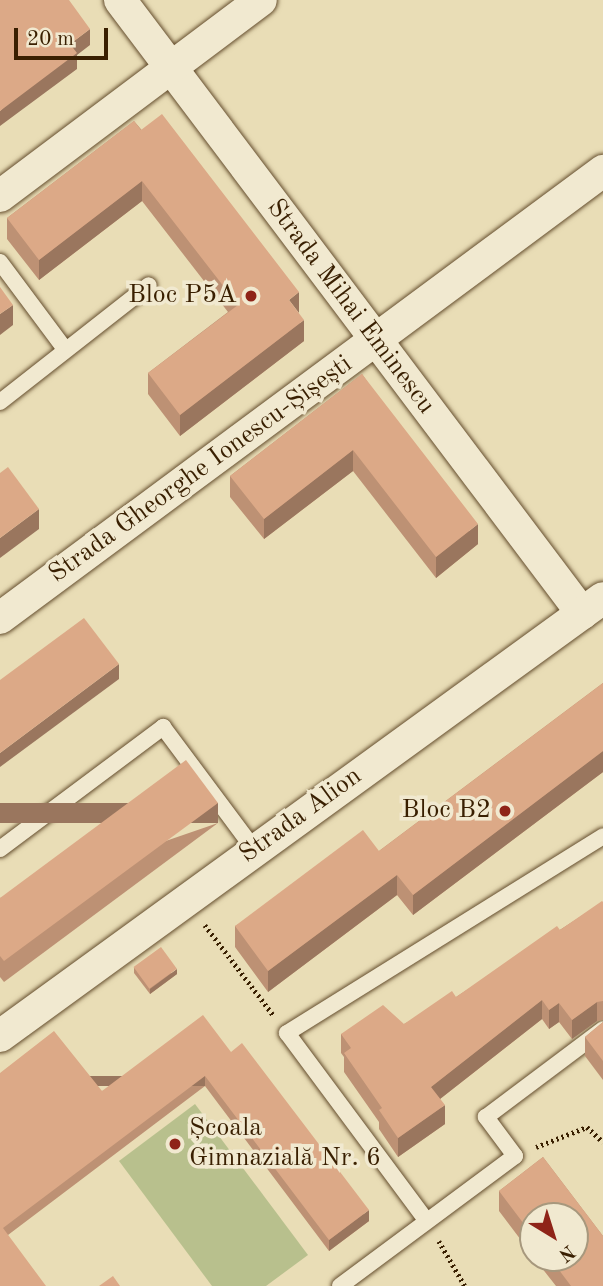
<!DOCTYPE html>
<html>
<head>
<meta charset="utf-8">
<style>
	body { margin:0 }
	#map { position:relative; width:603px; height:1286px; overflow:hidden; background:#e9ddb6; font-family:"Old Standard TT",serif }
	div>[style] { position:absolute }
	.green>* { inset:0; background:#b8c08d }
	.path>* { height:4.5px; margin-top:-2.25px; transform-origin:0; background:repeating-linear-gradient(90deg,#391f01 0 2px,transparent 0 5.5px) }
	.roads { filter:drop-shadow(0 0 2px #654e2e) drop-shadow(0 0 2px #654e2e) }
	.lane>* { height:16px; margin:-8px; padding:0 8px; transform-origin:8px; border-radius:8px; background:#f1e9d0 }
	.street>* { height:32px; margin:-16px; padding:0 16px; transform-origin:16px; border-radius:16px; background:#f1e9d0 }
	.wall>* { inset:0; background:#bd9174 }
	.shaded-wall>* { inset:0; background:#9a765e; transform-origin:0 0 }
	.building>* { inset:0; background:#dca987; transform-origin:0 0 }
	.dots>* { width:19px; height:19px; translate:-50% -50%; box-sizing:border-box; border:4px solid #f1e9d0; border-radius:50% }
	span { translate:-50% -50%; white-space:nowrap; text-align:center; line-height:1.15; -webkit-text-stroke:7px #f1e9d0; paint-order:stroke }
	.poi-label { font-size:26px; color:#391f01 }
	.right { translate:-100% -50%; text-align:right }
	.left { translate:0 -50%; text-align:left }
	.street-label { font-size:26px; color:#391f01 }
	.north { position:absolute; left:519px; top:1202px; width:70px; height:70px; box-sizing:border-box; background:#f1e9d0; border:2px solid #a7987d; border-radius:50%; rotate:142deg; font-size:19px; font-weight:700; line-height:28px; text-align:center; color:#391f01 }
	.north::after { content:''; display:block; margin:auto; width:24px; height:32px; background:#8f2418; clip-path:polygon(50% 0,100% 100%,50% 72%,0 100%) }
	.scale { position:absolute; left:14px; top:28px; width:94px; height:32px; box-sizing:border-box; border:4px solid #391f01; border-top:0; padding-left:9px; font-size:21px; line-height:24px; white-space:nowrap; color:#391f01; -webkit-text-stroke:5px #f1e9d0; paint-order:stroke }
</style>
</head>
<body>
<div id="map">
	<div class="green">
		<div style="clip-path:polygon(195px 1104px,308px 1255px,266px 1286px,212px 1286px,119px 1161px)"></div>
	</div>
	<div class="path">
		<div style="left:205px;top:925px;width:114px;rotate:52.8deg"></div>
		<div style="left:536px;top:1147px;width:55px;rotate:-21.4deg"></div>
		<div style="left:587px;top:1127px;width:22px;rotate:43deg"></div>
		<div style="left:439px;top:1241px;width:52px;rotate:60deg"></div>
	</div>
	<div class="roads">
		<div class="lane">
			<div style="left:0;top:262px;width:107px;rotate:53.3deg"></div>
			<div style="left:0;top:402px;width:189px;rotate:-38.1deg"></div>
			<div style="left:0;top:849px;width:204px;rotate:-36.8deg"></div>
			<div style="left:163px;top:727px;width:152px;rotate:53.3deg"></div>
			<div style="left:426px;top:1220px;width:233px;rotate:-126.6deg"></div>
			<div style="left:287px;top:1033px;width:372px;rotate:-31.9deg"></div>
			<div style="left:340px;top:1286px;width:218px;rotate:-36.6deg"></div>
			<div style="left:515px;top:1156px;width:49px;rotate:-126.6deg"></div>
			<div style="left:486px;top:1117px;width:146px;rotate:-36.9deg"></div>
		</div>
		<div class="street">
			<div style="left:120px;top:0;width:768px;rotate:53deg"></div>
			<div style="left:0;top:196px;width:326px;rotate:-36.9deg"></div>
			<div style="left:0;top:618px;width:751px;rotate:-36.55deg"></div>
			<div style="left:0;top:1036px;width:745px;rotate:-35.99deg"></div>
		</div>
	</div>
	<div class="wall">
		<div style="clip-path:polygon(134px 121px,298px 313px,304px 341px,180px 436px,148px 394px,148px 373px,228px 312px,142px 201px,39px 280px,7px 239px,7px 218px)"></div>
		<div style="clip-path:polygon(362px 374px,478px 544px,436px 578px,353px 471px,264px 539px,230px 497px,230px 476px)"></div>
		<div style="clip-path:polygon(603px 683px,603px 772px,413px 915px,397px 895px,268px 992px,235px 947px,235px 926px,379px 851px)"></div>
		<div style="clip-path:polygon(218px 823px,4px 982px,0 977px,0 898px)"></div>
		<div style="clip-path:polygon(603px 902px,603px 1020px,597px 1021px,572px 1039px,559px 1022px,549px 1029px,542px 1019px,440px 1099px,445px 1124px,398px 1157px,379px 1129px,379px 1122px,344px 1072px,344px 1057px,341px 1053px,341px 1034px,404px 1024px,456px 997px)"></div>
		<div style="clip-path:polygon(134px 968px,177px 974px,150px 994px,134px 973px)"></div>
		<div style="clip-path:polygon(603px 1022px,603px 1080px,585px 1056px,585px 1037px)"></div>
		<div style="clip-path:polygon(231px 1052px,369px 1221px,329px 1251px,205px 1086px,8px 1235px,0 1286px,0 1073px,102px 1091px)"></div>
		<div style="clip-path:polygon(543px 1157px,603px 1236px,603px 1286px,556px 1286px,534px 1258px,575px 1258px,575px 1216px,533px 1216px,533px 1256px,499px 1211px,499px 1191px)"></div>
	</div>
	<div class="shaded-wall">
		<div style="clip-path:polygon(90px 29px,90px 45px,77px 55px,77px 69px,0 126px,0 111px,70px 44px)"></div>
		<div style="clip-path:polygon(142px 181px,142px 201px,39px 280px,39px 260px)"></div>
		<div style="clip-path:polygon(299px 292px,299px 313px,289px 300px)"></div>
		<div style="clip-path:polygon(13px 305px,13px 325px,0 335px,0 314px)"></div>
		<div style="clip-path:polygon(304px 320px,304px 341px,180px 436px,180px 415px)"></div>
		<div style="clip-path:polygon(353px 450px,353px 471px,264px 539px,264px 519px)"></div>
		<div style="clip-path:polygon(39px 509px,39px 529px,0 558px,0 538px)"></div>
		<div style="clip-path:polygon(478px 524px,478px 544px,436px 578px,436px 557px)"></div>
		<div style="clip-path:polygon(119px 664px,119px 679px,0 767px,0 753px)"></div>
		<div style="clip-path:polygon(603px 751px,603px 772px,413px 915px,413px 895px)"></div>
		<div style="left:218px;top:803px;width:20px;height:266px;rotate:90deg"></div>
		<div style="clip-path:polygon(397px 875px,397px 895px,268px 992px,268px 971px)"></div>
		<div style="clip-path:polygon(177px 969px,177px 974px,150px 994px,150px 989px)"></div>
		<div style="clip-path:polygon(542px 1000px,542px 1019px,431px 1106px,431px 1087px)"></div>
		<div style="clip-path:polygon(597px 1002px,597px 1021px,572px 1039px,572px 1020px)"></div>
		<div style="clip-path:polygon(559px 1003px,559px 1022px,549px 1029px,549px 1010px)"></div>
		<div style="left:205px;top:1076px;width:10px;height:253px;rotate:90deg"></div>
		<div style="clip-path:polygon(445px 1105px,445px 1124px,398px 1157px,398px 1138px)"></div>
		<div style="clip-path:polygon(369px 1210px,369px 1221px,329px 1251px,329px 1240px)"></div>
	</div>
	<div class="building">
		<div style="clip-path:polygon(0 0,69px 0,90px 29px,70px 44px,77px 53px,0 111px)"></div>
		<div style="clip-path:polygon(162px 114px,299px 292px,289px 300px,304px 320px,180px 415px,148px 373px,238px 305px,142px 181px,39px 260px,7px 218px,134px 121px,141px 130px)"></div>
		<div style="clip-path:polygon(0 287px,13px 305px,0 314px)"></div>
		<div style="clip-path:polygon(362px 374px,478px 524px,436px 557px,353px 450px,264px 519px,230px 476px)"></div>
		<div style="clip-path:polygon(8px 467px,39px 509px,0 538px,0 473px)"></div>
		<div style="clip-path:polygon(84px 618px,119px 664px,0 753px,0 680px)"></div>
		<div style="clip-path:polygon(603px 683px,603px 751px,413px 895px,397px 875px,268px 971px,235px 926px,363px 830px,379px 851px)"></div>
		<div style="clip-path:polygon(186px 760px,218px 803px,4px 961px,0 956px,0 898px)"></div>
		<div style="clip-path:polygon(602px 901px,603px 902px,603px 1001px,597px 1002px,572px 1020px,559px 1003px,549px 1010px,542px 1000px,431px 1087px,445px 1105px,398px 1138px,379px 1110px,382px 1108px,344px 1053px,351px 1048px,341px 1034px,383px 1005px,404px 1024px,452px 991px,456px 997px,557px 926px,560px 930px)"></div>
		<div style="left:161px;top:947px;width:27px;height:34px;rotate:54deg"></div>
		<div style="clip-path:polygon(203px 1015px,231px 1052px,242px 1043px,369px 1210px,329px 1240px,205px 1076px,3px 1228px,46px 1286px,0 1286px,0 1073px,54px 1031px,102px 1091px)"></div>
		<div style="clip-path:polygon(603px 1022px,603px 1061px,585px 1037px)"></div>
		<div style="clip-path:polygon(543px 1157px,603px 1236px,603px 1286px,571px 1286px,550px 1258px,575px 1258px,575px 1216px,533px 1216px,533px 1236px,499px 1191px)"></div>
		<div style="clip-path:polygon(113px 1276px,120px 1286px,99px 1286px)"></div>
	</div>
	<div class="dots">
		<div style="left:251px;top:296px;background:#8f2418"></div>
		<div style="left:505px;top:811px;background:#8f2418"></div>
		<div style="left:175px;top:1144px;background:#8f2418"></div>
	</div>
	<div class="poi-label">
		<span class="right" style="left:237px;top:296px">Bloc P5A</span>
		<span class="right" style="left:491px;top:811px">Bloc B2</span>
		<span class="left" style="left:189px;top:1144px">Școala<br>Gimnazială Nr. 6</span>
	</div>
	<div class="street-label">
		<span style="left:350px;top:307px;rotate:53deg">Strada Mihai Eminescu</span>
		<span style="left:201px;top:470px;rotate:-36deg">Strada Gheorghe Ionescu-Șișești</span>
		<span style="left:301px;top:816px;rotate:-36deg">Strada Alion</span>
	</div>
	<div class="north">N</div>
	<div class="scale">20 m</div>
</div>
</body>
</html>
